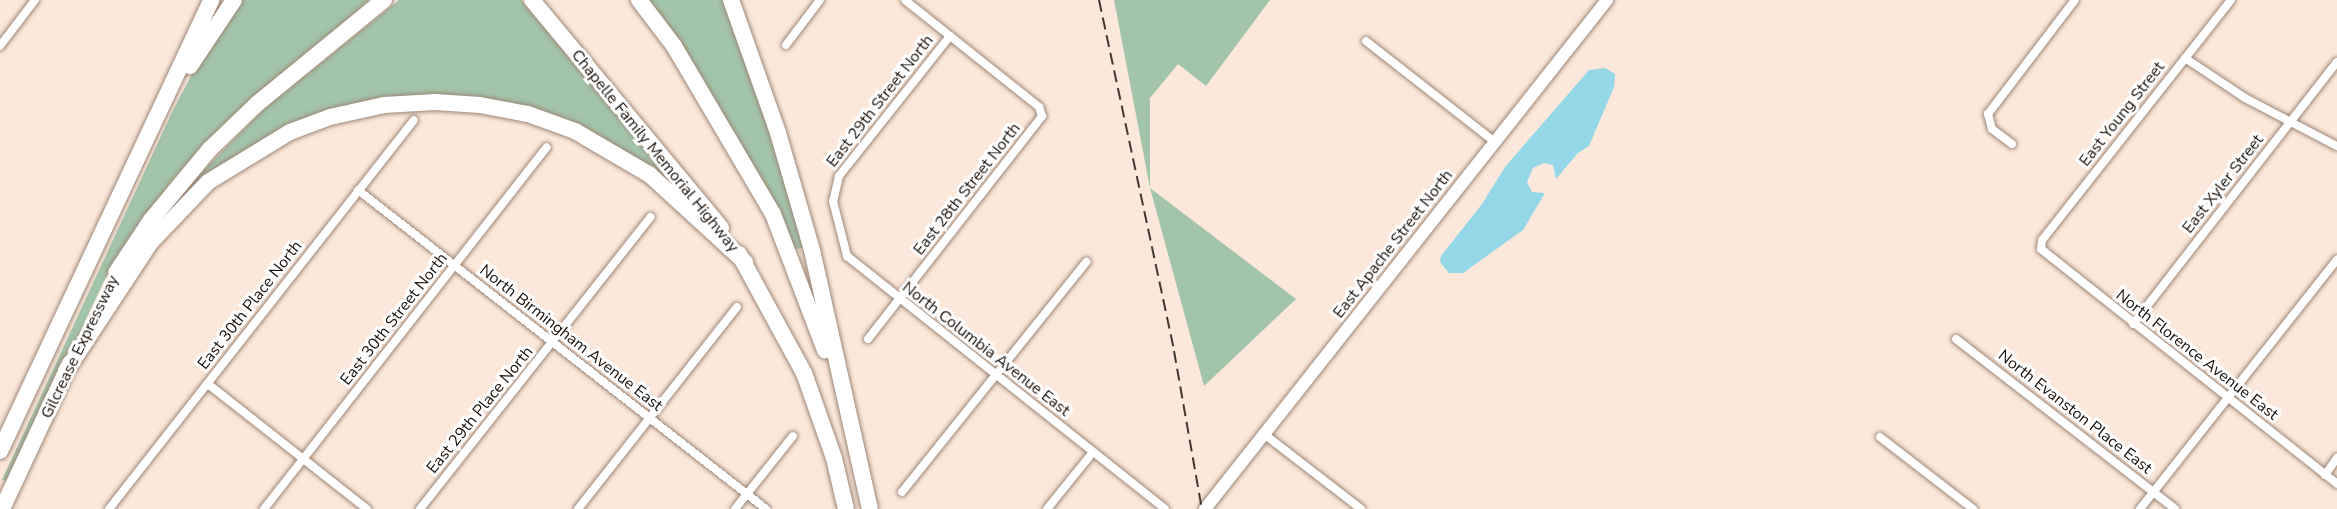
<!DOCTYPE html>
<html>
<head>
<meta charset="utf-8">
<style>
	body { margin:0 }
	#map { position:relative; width:2337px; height:509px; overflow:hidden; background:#fce8da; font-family:"Nunito Sans",sans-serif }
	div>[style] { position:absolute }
	.green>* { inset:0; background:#a2c4a9 }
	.water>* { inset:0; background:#94d7e6 }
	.roads { filter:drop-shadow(0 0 2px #9d8777) drop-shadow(0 0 2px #9d8777) }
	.minor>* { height:8px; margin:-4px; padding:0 4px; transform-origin:4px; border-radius:4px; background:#fff }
	.secondary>* { height:12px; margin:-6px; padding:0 6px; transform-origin:6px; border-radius:6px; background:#fff }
	.motorway>* { height:16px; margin:-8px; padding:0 8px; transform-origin:8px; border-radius:8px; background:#fff }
	.rail>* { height:2px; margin-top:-1px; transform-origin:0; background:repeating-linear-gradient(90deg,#423830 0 12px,transparent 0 18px) }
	span { translate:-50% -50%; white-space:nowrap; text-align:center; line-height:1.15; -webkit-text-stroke:6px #fff; paint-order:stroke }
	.street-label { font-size:16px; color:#170f09 }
</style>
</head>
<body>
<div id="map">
	<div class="green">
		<div style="clip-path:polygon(241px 0,369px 0,210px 141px,172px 180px,108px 273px,8px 481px,2px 480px,174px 108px,208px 44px)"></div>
		<div style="clip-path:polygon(399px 0,521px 0,673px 183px,671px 186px,496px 102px,331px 113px,187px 194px,183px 191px,263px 110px)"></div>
		<div style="clip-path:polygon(650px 0,724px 0,749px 65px,804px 248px,795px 249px,679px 41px)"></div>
		<div style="clip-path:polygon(1114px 0,1270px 0,1206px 86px,1178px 64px,1150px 98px,1150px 188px,1296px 299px,1204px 386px,1150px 188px)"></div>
	</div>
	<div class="water">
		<div style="clip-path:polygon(1605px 68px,1615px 74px,1614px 87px,1589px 146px,1578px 153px,1556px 179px,1553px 165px,1544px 163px,1533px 168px,1527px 182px,1532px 192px,1545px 193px,1523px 230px,1463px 273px,1449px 273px,1440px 262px,1441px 256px,1482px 204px,1505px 167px,1589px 70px)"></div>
	</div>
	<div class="roads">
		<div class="minor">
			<div style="left:2231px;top:0;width:305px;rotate:128.2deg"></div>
			<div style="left:2042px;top:240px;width:9px;rotate:96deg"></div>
			<div style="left:2041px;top:249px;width:378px;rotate:38.4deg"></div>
			<div style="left:950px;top:36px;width:179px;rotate:128.4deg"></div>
			<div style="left:839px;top:176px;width:26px;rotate:103deg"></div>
			<div style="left:833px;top:201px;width:57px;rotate:75.7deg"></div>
			<div style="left:847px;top:256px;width:406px;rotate:38.5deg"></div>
			<div style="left:1366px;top:41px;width:164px;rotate:38.1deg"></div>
			<div style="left:786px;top:45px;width:56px;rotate:-52.9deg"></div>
			<div style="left:0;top:46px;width:58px;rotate:-52.7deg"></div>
			<div style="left:2185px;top:58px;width:72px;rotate:33.7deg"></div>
			<div style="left:2245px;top:98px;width:104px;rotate:27.6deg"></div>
			<div style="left:2012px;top:144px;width:25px;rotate:-143deg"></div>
			<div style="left:1992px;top:129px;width:16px;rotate:-105deg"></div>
			<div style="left:1988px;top:114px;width:143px;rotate:-52.7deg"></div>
			<div style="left:358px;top:190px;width:518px;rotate:38.02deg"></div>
			<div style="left:2133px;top:324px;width:332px;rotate:-52.1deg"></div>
			<div style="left:868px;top:339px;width:283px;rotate:-52deg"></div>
			<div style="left:1042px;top:116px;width:9px;rotate:-108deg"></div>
			<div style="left:1039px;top:107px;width:171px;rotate:-141.4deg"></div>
			<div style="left:1956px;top:339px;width:277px;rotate:37.8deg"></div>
			<div style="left:208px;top:384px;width:202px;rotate:38.2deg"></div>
			<div style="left:1264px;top:434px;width:123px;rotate:37.7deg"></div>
			<div style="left:1880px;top:437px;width:118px;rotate:37.7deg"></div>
			<div style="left:2325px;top:475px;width:21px;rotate:-55deg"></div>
			<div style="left:902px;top:492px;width:295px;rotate:-51.3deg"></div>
			<div style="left:109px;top:509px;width:494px;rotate:-51.9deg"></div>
			<div style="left:264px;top:509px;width:459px;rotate:-52deg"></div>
			<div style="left:420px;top:509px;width:372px;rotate:-51.7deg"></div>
			<div style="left:578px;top:509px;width:257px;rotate:-51.8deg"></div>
			<div style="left:735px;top:509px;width:93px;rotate:-51.5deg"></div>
			<div style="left:1047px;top:509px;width:73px;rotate:-51.1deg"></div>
			<div style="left:2140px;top:509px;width:318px;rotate:-51.7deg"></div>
		</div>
		<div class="secondary">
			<div style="left:1205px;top:509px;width:649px;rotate:-51.7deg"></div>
		</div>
		<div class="motorway">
			<div style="left:532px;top:0;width:296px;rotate:50.3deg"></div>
			<div style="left:639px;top:0;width:58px;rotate:52.7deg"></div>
			<div style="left:674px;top:46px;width:195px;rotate:59.5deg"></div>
			<div style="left:773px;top:214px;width:146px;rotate:69.1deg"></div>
			<div style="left:731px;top:0;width:141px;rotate:70.5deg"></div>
			<div style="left:778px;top:133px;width:122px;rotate:73.8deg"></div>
			<div style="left:812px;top:250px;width:265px;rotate:77.4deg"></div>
			<div style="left:190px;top:66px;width:79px;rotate:-56.3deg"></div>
			<div style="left:739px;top:254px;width:136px;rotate:61.4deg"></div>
			<div style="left:804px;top:373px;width:90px;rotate:70.6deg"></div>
			<div style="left:834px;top:458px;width:52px;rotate:76.8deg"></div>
			<div style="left:116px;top:273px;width:64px;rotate:-56.6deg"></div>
			<div style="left:151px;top:220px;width:92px;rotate:-50.3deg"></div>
			<div style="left:210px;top:149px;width:66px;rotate:-43.8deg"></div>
			<div style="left:258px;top:103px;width:163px;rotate:-39.3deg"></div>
			<div style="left:66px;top:371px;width:153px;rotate:-56.7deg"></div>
			<div style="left:150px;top:243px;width:84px;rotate:-46.4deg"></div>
			<div style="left:208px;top:182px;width:96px;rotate:-31.4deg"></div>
			<div style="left:290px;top:132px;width:43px;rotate:-20.6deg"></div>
			<div style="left:330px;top:117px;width:55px;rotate:-12.5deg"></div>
			<div style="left:384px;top:105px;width:51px;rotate:-3.4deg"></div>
			<div style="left:435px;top:102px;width:45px;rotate:3.8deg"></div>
			<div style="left:480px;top:105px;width:49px;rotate:10.6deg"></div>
			<div style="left:528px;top:114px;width:50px;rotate:19.9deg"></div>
			<div style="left:575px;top:131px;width:87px;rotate:30.4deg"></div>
			<div style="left:650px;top:175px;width:129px;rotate:42.5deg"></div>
			<div style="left:0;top:451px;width:498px;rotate:-64.9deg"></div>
			<div style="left:2px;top:509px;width:161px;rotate:-65deg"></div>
		</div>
	</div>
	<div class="rail">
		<div style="left:1099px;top:0;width:359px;rotate:77.9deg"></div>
		<div style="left:1174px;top:351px;width:160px;rotate:80deg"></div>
	</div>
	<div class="street-label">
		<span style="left:880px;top:101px;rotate:-52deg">East 29th Street North</span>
		<span style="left:2122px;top:114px;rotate:-52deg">East Young Street</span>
		<span style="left:655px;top:151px;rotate:51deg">Chapelle Family Memorial Highway</span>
		<span style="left:2223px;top:184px;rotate:-52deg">East Xyler Street</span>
		<span style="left:967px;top:189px;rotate:-52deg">East 28th Street North</span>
		<span style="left:1393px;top:244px;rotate:-52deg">East Apache Street North</span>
		<span style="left:250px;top:305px;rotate:-52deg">East 30th Place North</span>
		<span style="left:394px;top:319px;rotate:-52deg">East 30th Street North</span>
		<span style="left:571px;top:338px;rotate:38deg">North Birmingham Avenue East</span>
		<span style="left:80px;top:347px;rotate:-64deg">Gilcrease Expressway</span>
		<span style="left:986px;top:349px;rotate:38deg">North Columbia Avenue East</span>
		<span style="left:2197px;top:355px;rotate:38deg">North Florence Avenue East</span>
		<span style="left:480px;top:410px;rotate:-51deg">East 29th Place North</span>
		<span style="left:2075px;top:412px;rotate:38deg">North Evanston Place East</span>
	</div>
</div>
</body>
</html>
